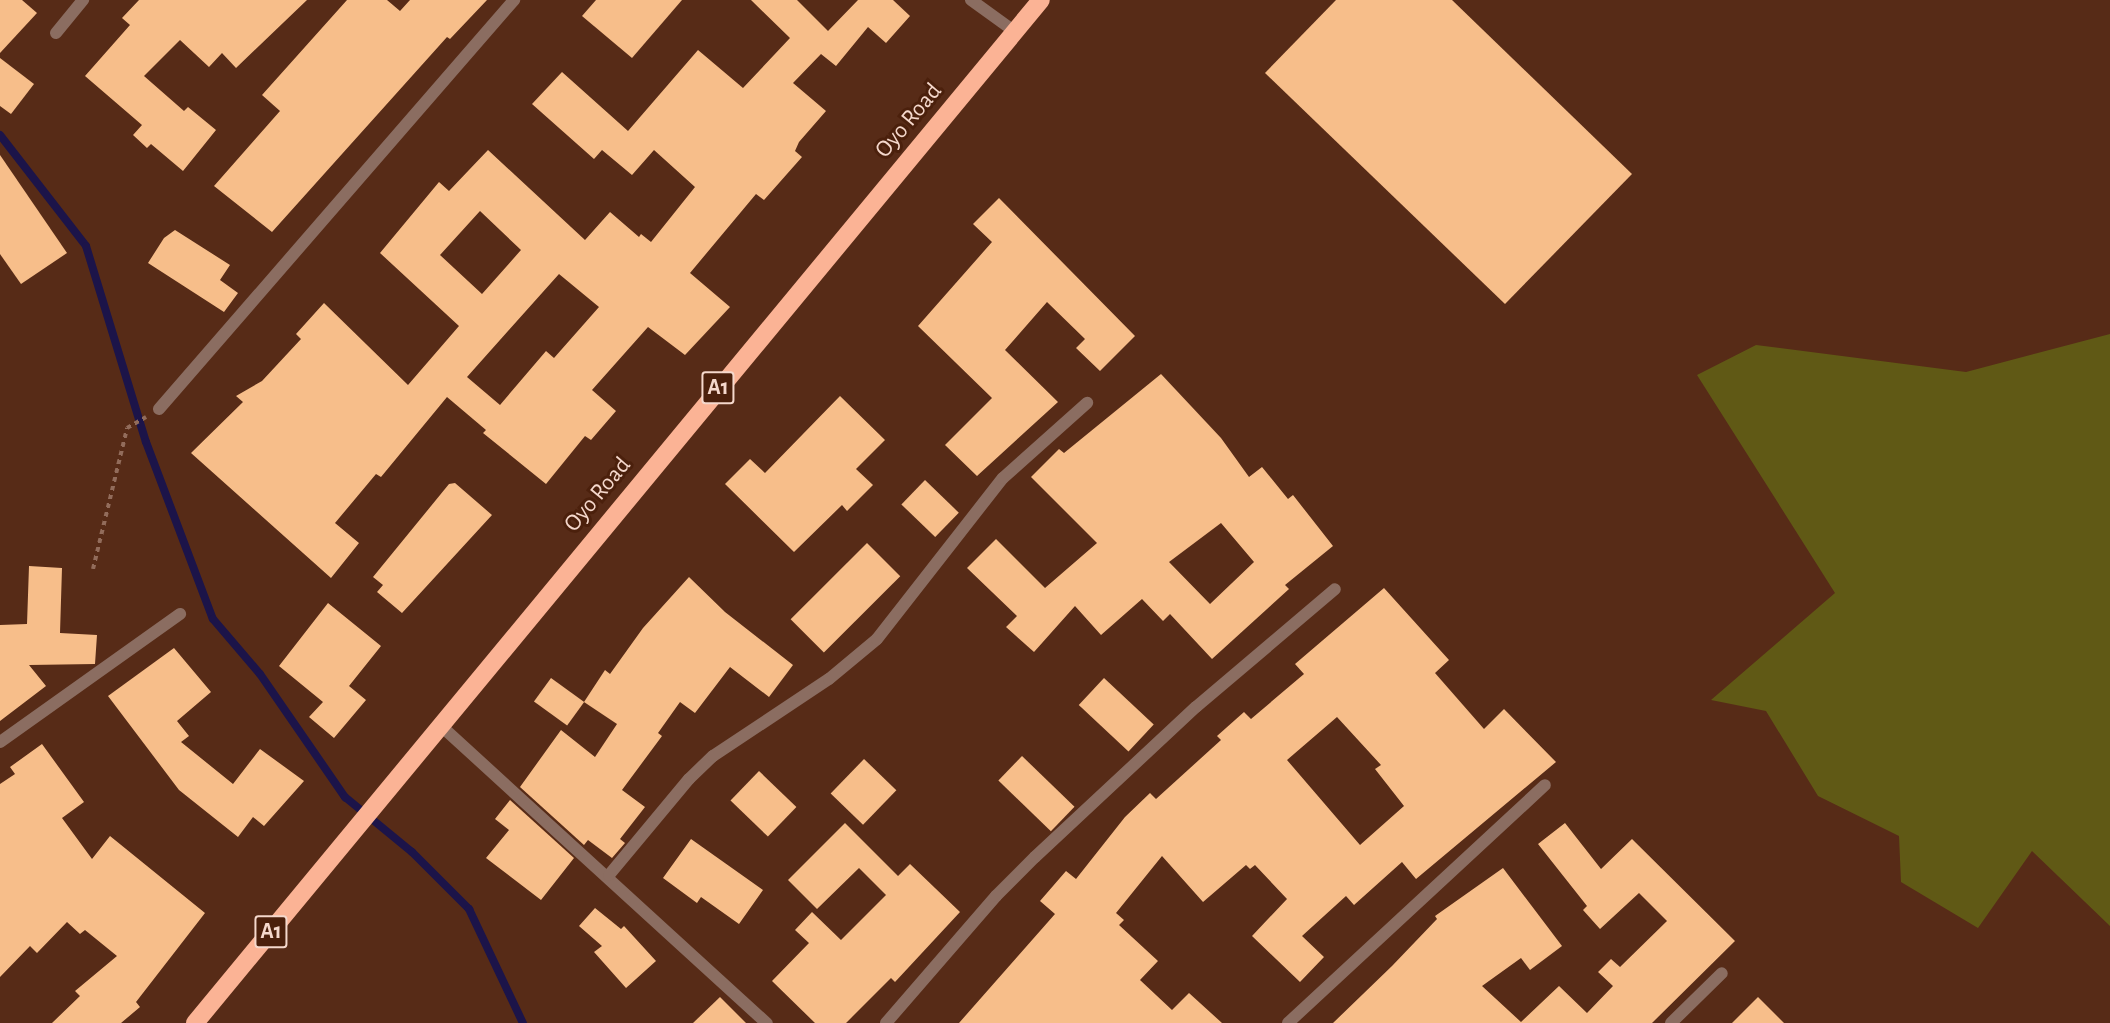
<!DOCTYPE html>
<html>
<head>
<meta charset="utf-8">
<style>
	body { margin:0 }
	#map { position:relative; width:2110px; height:1023px; overflow:hidden; background:#572b17; font-family:"Alegreya Sans",sans-serif }
	div>[style] { position:absolute }
	.green>* { inset:0; background:#605915 }
	.stream>* { height:8px; margin:-4px; padding:0 4px; transform-origin:4px; border-radius:4px; background:#1c1449 }
	.building>* { inset:0; background:#f7be8a; transform-origin:0 0 }
	.path>* { height:4px; margin-top:-2px; transform-origin:0; background:repeating-linear-gradient(90deg,#926c5b 0 4.5px,transparent 0 9px) }
	.street>* { height:12px; margin:-6px; padding:0 6px; transform-origin:6px; border-radius:6px; background:#8b6d61 }
	.highway>* { height:18px; margin:-9px; padding:0 9px; transform-origin:9px; border-radius:9px; background:#fbb395 }
	span { translate:-50% -50%; white-space:nowrap; text-align:center; line-height:1.15; -webkit-text-stroke:6px #4b200c; paint-order:stroke }
	.shield-label span { padding:2px 4px; background:#4b200c; border:2px solid; border-radius:4px; -webkit-text-stroke-width:0 }
	.shield-label { font-size:22px; color:#f5d8cc; font-weight:700 }
	.street-label { font-size:24px; color:#f5d8cc }
</style>
</head>
<body>
<div id="map">
	<div class="green">
		<div style="clip-path:polygon(2110px 334px,2110px 926px,2032px 851px,1978px 928px,1901px 882px,1899px 836px,1818px 796px,1766px 711px,1711px 700px,1835px 593px,1697px 375px,1756px 345px,1966px 372px)"></div>
	</div>
	<div class="stream">
		<div style="left:0;top:135px;width:140px;rotate:52.2deg"></div>
		<div style="left:86px;top:246px;width:205px;rotate:73deg"></div>
		<div style="left:146px;top:442px;width:189px;rotate:69.3deg"></div>
		<div style="left:213px;top:619px;width:72px;rotate:49.5deg"></div>
		<div style="left:260px;top:674px;width:150px;rotate:55.4deg"></div>
		<div style="left:345px;top:797px;width:87px;rotate:39.4deg"></div>
		<div style="left:412px;top:852px;width:81px;rotate:45deg"></div>
		<div style="left:469px;top:909px;width:126px;rotate:64.7deg"></div>
	</div>
	<div class="building">
		<div style="clip-path:polygon(0 0,22px 0,37px 13px,0 53px)"></div>
		<div style="clip-path:polygon(139px 0,307px 0,236px 68px,222px 53px,209px 67px,180px 40px,144px 76px,184px 111px,188px 107px,216px 130px,183px 171px,151px 144px,147px 148px,133px 135px,142px 125px,85px 76px,130px 25px,122px 18px)"></div>
		<div style="clip-path:polygon(347px 0,387px 0,400px 11px,410px 0,487px 0,450px 39px,447px 37px,272px 232px,214px 186px,280px 111px,262px 95px)"></div>
		<div style="clip-path:polygon(596px 0,682px 0,632px 58px,582px 16px)"></div>
		<div style="clip-path:polygon(evenodd,751px 0,797px 0,828px 31px,858px 0,893px 0,910px 16px,886px 43px,868px 27px,836px 66px,821px 54px,793px 83px,826px 111px,799px 142px,795px 151px,802px 157px,764px 200px,756px 194px,690px 273px,730px 307px,685px 355px,648px 327px,592px 390px,616px 411px,591px 440px,585px 436px,546px 484px,483px 433px,486px 430px,447px 397px,381px 477px,376px 474px,335px 523px,359px 543px,331px 578px,191px 453px,243px 402px,236px 396px,262px 381px,301px 339px,296px 334px,324px 303px,408px 385px,459px 326px,380px 253px,439px 182px,449px 191px,488px 150px,585px 240px,610px 212px,639px 237px,641px 234px,651px 242px,695px 187px,654px 150px,632px 175px,602px 150px,594px 159px,532px 104px,562px 72px,628px 131px,698px 50px,743px 88px,790px 38px,751px 0,480px 211px,521px 250px,482px 294px,440px 255px,480px 211px,751px 0,559px 274px,599px 307px,554px 358px,546px 351px,500px 405px,467px 377px,559px 274px)"></div>
		<div style="clip-path:polygon(1336px 0,1452px 0,1632px 174px,1505px 304px,1265px 73px)"></div>
		<div style="clip-path:polygon(0 58px,34px 84px,11px 114px,0 106px)"></div>
		<div style="clip-path:polygon(0 155px,67px 253px,21px 284px,0 254px)"></div>
		<div style="clip-path:polygon(999px 198px,1135px 336px,1100px 371px,1076px 348px,1085px 339px,1047px 302px,1005px 350px,1058px 402px,977px 476px,945px 445px,992px 398px,918px 326px,992px 242px,973px 224px)"></div>
		<div style="clip-path:polygon(175px 230px,230px 265px,220px 280px,238px 293px,224px 312px,148px 263px,164px 238px)"></div>
		<div style="clip-path:polygon(evenodd,1161px 374px,1221px 438px,1249px 477px,1262px 467px,1288px 499px,1293px 495px,1333px 546px,1285px 585px,1289px 589px,1212px 659px,1170px 614px,1163px 621px,1142px 599px,1101px 635px,1075px 606px,1034px 652px,1006px 627px,1017px 616px,967px 568px,996px 539px,1045px 588px,1097px 543px,1031px 477px,1059px 449px,1064px 453px,1161px 374px,1221px 523px,1254px 562px,1210px 604px,1169px 562px,1221px 523px)"></div>
		<div style="clip-path:polygon(840px 396px,885px 440px,856px 469px,873px 485px,847px 511px,842px 505px,794px 552px,725px 484px,750px 459px,765px 473px)"></div>
		<div style="left:925px;top:480px;width:47px;height:34px;rotate:44deg"></div>
		<div style="clip-path:polygon(455px 483px,492px 515px,402px 613px,377px 592px,383px 585px,373px 577px,449px 484px)"></div>
		<div style="left:867px;top:543px;width:47px;height:108px;rotate:45deg"></div>
		<div style="clip-path:polygon(29px 566px,62px 568px,60px 633px,97px 635px,95px 664px,29px 665px,46px 686px,0 721px,0 625px,27px 624px)"></div>
		<div style="clip-path:polygon(689px 577px,725px 612px,793px 665px,769px 697px,730px 667px,695px 713px,680px 702px,658px 733px,662px 736px,622px 790px,645px 807px,620px 839px,625px 843px,612px 858px,588px 840px,584px 845px,520px 787px,561px 730px,595px 757px,617px 724px,584px 702px,605px 670px,610px 674px,643px 628px)"></div>
		<div style="clip-path:polygon(evenodd,1384px 588px,1449px 660px,1435px 673px,1484px 729px,1504px 709px,1556px 762px,1416px 879px,1402px 862px,1354px 905px,1346px 896px,1302px 936px,1324px 957px,1300px 982px,1252px 936px,1287px 899px,1255px 865px,1250px 869px,1246px 865px,1203px 902px,1162px 856px,1116px 913px,1124px 920px,1119px 925px,1158px 961px,1140px 980px,1172px 1010px,1189px 993px,1222px 1023px,959px 1023px,1055px 914px,1040px 901px,1066px 871px,1076px 879px,1125px 817px,1150px 793px,1156px 799px,1221px 740px,1217px 736px,1244px 712px,1251px 719px,1304px 674px,1295px 664px,1384px 588px,1337px 717px,1381px 765px,1375px 769px,1404px 806px,1360px 845px,1287px 760px,1337px 717px)"></div>
		<div style="clip-path:polygon(328px 603px,381px 646px,349px 686px,366px 700px,334px 738px,309px 717px,323px 702px,279px 666px)"></div>
		<div style="clip-path:polygon(174px 648px,211px 692px,177px 721px,189px 736px,181px 742px,233px 784px,260px 749px,304px 781px,264px 826px,253px 817px,238px 837px,179px 790px,108px 696px)"></div>
		<div style="left:551px;top:678px;width:41px;height:29px;rotate:36deg"></div>
		<div style="left:1104px;top:678px;width:68px;height:37px;rotate:43deg"></div>
		<div style="clip-path:polygon(42px 744px,84px 802px,62px 818px,92px 859px,110px 836px,205px 913px,136px 1002px,140px 1007px,121px 1023px,52px 1023px,80px 996px,75px 991px,117px 956px,85px 930px,80px 934px,67px 922px,37px 953px,30px 946px,0 977px,0 784px,15px 774px,10px 767px)"></div>
		<div style="left:1022px;top:756px;width:73px;height:34px;rotate:44deg"></div>
		<div style="left:864px;top:759px;width:45px;height:48px;rotate:44deg"></div>
		<div style="left:759px;top:771px;width:52px;height:41px;rotate:44deg"></div>
		<div style="clip-path:polygon(510px 800px,574px 858px,541px 900px,486px 858px,509px 830px,495px 819px)"></div>
		<div style="clip-path:polygon(845px 823px,898px 876px,910px 864px,960px 912px,895px 982px,891px 978px,846px 1023px,815px 1023px,772px 981px,809px 943px,795px 930px,812px 912px,841px 940px,886px 895px,859px 868px,817px 909px,788px 880px)"></div>
		<div style="clip-path:polygon(1565px 823px,1601px 869px,1632px 839px,1735px 941px,1652px 1023px,1333px 1023px,1392px 966px,1437px 919px,1435px 916px,1503px 868px,1562px 946px,1530px 970px,1521px 958px,1482px 986px,1521px 1022px,1559px 986px,1587px 1013px,1613px 986px,1598px 972px,1611px 959px,1620px 967px,1667px 921px,1639px 893px,1600px 929px,1583px 910px,1587px 906px,1538px 844px)"></div>
		<div style="clip-path:polygon(691px 839px,763px 890px,739px 924px,701px 897px,697px 903px,663px 878px)"></div>
		<div style="clip-path:polygon(595px 908px,621px 929px,624px 926px,656px 961px,626px 988px,594px 952px,602px 946px,579px 926px)"></div>
		<div style="clip-path:polygon(720px 997px,746px 1023px,693px 1023px)"></div>
		<div style="clip-path:polygon(1758px 997px,1784px 1023px,1732px 1023px)"></div>
	</div>
	<div class="path">
		<div style="left:93px;top:569px;width:145px;rotate:-76.4deg"></div>
		<div style="left:127px;top:428px;width:22px;rotate:-30deg"></div>
	</div>
	<div class="street">
		<div style="left:971px;top:0;width:53px;rotate:35.8deg"></div>
		<div style="left:56px;top:33px;width:43px;rotate:-50.7deg"></div>
		<div style="left:159px;top:409px;width:542px;rotate:-49.04deg"></div>
		<div style="left:439px;top:724px;width:444px;rotate:42.4deg"></div>
		<div style="left:0;top:742px;width:221px;rotate:-35.4deg"></div>
		<div style="left:609px;top:875px;width:125px;rotate:-50.2deg"></div>
		<div style="left:689px;top:779px;width:33px;rotate:-44deg"></div>
		<div style="left:713px;top:756px;width:139px;rotate:-33.6deg"></div>
		<div style="left:829px;top:679px;width:62px;rotate:-39.8deg"></div>
		<div style="left:877px;top:639px;width:204px;rotate:-52deg"></div>
		<div style="left:1003px;top:478px;width:113px;rotate:-41.8deg"></div>
		<div style="left:886px;top:1023px;width:168px;rotate:-49.1deg"></div>
		<div style="left:996px;top:896px;width:55px;rotate:-45deg"></div>
		<div style="left:1035px;top:857px;width:220px;rotate:-43deg"></div>
		<div style="left:1196px;top:707px;width:182px;rotate:-40.3deg"></div>
		<div style="left:1288px;top:1023px;width:350px;rotate:-42.8deg"></div>
		<div style="left:1671px;top:1023px;width:71px;rotate:-44.4deg"></div>
	</div>
	<div class="highway">
		<div style="left:195px;top:1023px;width:1327px;rotate:-50.41deg"></div>
	</div>
	<div class="shield-label">
		<span style="left:718px;top:388px">A1</span>
		<span style="left:271px;top:932px">A1</span>
	</div>
	<div class="street-label">
		<span style="left:909px;top:121px;rotate:-50deg">Oyo Road</span>
		<span style="left:598px;top:495px;rotate:-50deg">Oyo Road</span>
	</div>
</div>
</body>
</html>
